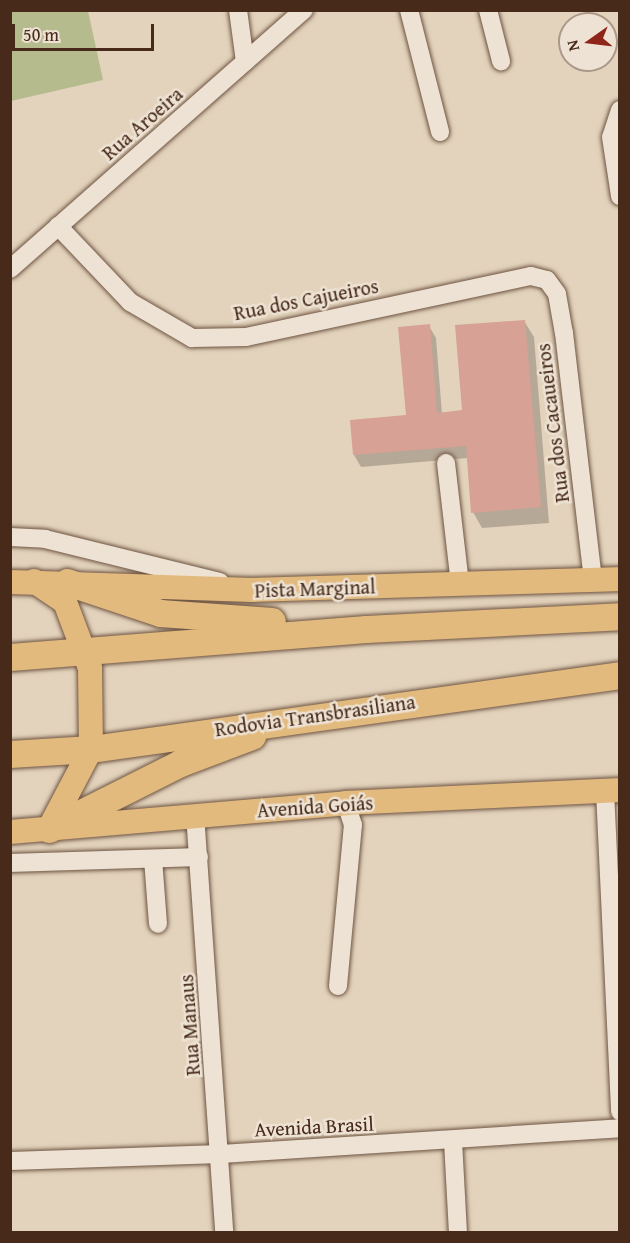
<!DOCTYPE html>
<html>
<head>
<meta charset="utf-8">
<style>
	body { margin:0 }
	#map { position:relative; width:630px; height:1243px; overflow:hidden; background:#e3d3bc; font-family:"Gentium Book Plus",serif }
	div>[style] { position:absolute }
	.green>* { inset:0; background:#b6bb8e }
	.shadow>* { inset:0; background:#0003 }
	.building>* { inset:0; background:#d7a195 }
	.roads { filter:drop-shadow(0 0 2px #6e5442) drop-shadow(0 0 2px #6e5442) }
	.minor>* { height:18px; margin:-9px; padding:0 9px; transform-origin:9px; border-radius:9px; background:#ede2d3 }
	.major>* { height:24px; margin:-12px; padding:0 12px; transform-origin:12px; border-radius:12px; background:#e2ba7e }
	.highway>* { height:27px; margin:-13.5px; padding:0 13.5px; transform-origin:13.5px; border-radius:13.5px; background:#e2ba7e }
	span { translate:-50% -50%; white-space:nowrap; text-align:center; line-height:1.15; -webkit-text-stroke:5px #ede2d3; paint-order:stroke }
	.street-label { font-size:20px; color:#472a19 }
	.frame { position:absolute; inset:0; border:12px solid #472a19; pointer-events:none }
	.north { position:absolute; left:558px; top:12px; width:60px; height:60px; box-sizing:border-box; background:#ede2d3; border:2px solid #ab9889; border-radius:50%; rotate:256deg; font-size:16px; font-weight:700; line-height:24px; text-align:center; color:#472a19 }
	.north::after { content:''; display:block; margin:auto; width:21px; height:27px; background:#8f2418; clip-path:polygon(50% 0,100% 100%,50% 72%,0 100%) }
	.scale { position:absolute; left:12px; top:24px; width:142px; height:27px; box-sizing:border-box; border:3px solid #472a19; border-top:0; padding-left:8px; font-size:18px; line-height:21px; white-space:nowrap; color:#472a19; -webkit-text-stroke:4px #ede2d3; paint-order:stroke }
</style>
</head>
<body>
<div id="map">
	<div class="green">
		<div style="clip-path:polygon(10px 11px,88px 11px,103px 80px,11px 101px)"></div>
	</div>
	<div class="shadow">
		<div style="clip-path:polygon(524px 321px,534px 337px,549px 523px,482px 528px,473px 512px,468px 458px,361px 467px,354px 455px,407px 417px,429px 326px,436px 338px,442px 414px,462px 412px)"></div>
	</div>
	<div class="building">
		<div style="clip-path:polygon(525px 320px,541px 507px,471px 513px,466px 446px,353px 455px,350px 420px,406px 415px,398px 327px,430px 324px,437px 413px,462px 410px,455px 325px)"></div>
	</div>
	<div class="roads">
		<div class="minor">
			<div style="left:238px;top:10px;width:52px;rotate:82.3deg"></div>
			<div style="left:409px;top:10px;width:126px;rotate:75.7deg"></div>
			<div style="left:488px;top:10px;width:53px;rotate:75.7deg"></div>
			<div style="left:620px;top:110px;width:28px;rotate:108deg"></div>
			<div style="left:611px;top:137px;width:60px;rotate:81.3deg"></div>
			<div style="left:58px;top:226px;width:105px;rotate:46.5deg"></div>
			<div style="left:130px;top:302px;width:72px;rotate:30.1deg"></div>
			<div style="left:192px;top:338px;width:54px;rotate:-1.1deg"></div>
			<div style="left:246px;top:337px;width:291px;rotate:-12.1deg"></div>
			<div style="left:531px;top:276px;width:16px;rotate:14deg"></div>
			<div style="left:547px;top:280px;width:17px;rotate:54deg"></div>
			<div style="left:557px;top:294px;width:40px;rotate:80deg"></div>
			<div style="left:564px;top:333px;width:250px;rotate:83.3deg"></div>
			<div style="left:10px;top:269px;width:392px;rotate:-41.4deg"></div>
			<div style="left:446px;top:463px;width:122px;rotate:83.4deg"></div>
			<div style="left:10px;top:537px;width:35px;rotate:3deg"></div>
			<div style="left:45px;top:539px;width:180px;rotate:13.8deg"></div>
			<div style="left:605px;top:791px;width:321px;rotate:87.3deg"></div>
			<div style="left:195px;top:814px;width:419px;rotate:86deg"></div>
			<div style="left:153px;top:859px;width:65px;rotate:85.6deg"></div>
			<div style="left:10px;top:863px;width:189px;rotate:-1.8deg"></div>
			<div style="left:338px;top:986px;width:162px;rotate:-84.7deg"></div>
			<div style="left:353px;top:825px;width:23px;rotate:-108deg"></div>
			<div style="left:453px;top:1141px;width:91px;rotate:86.9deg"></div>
			<div style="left:10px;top:1161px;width:211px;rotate:-1.9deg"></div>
			<div style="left:221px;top:1154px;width:400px;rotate:-3.7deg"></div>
		</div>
		<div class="major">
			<div style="left:34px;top:581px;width:37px;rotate:34deg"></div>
			<div style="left:65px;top:602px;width:71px;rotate:69.3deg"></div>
			<div style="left:90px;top:668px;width:81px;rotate:89.3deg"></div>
			<div style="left:91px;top:749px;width:90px;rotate:117.7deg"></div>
			<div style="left:10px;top:582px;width:243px;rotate:1.9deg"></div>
			<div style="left:253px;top:590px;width:367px;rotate:-1.7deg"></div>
			<div style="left:10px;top:832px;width:337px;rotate:-4.9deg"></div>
			<div style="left:346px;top:803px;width:274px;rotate:-2.7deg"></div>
		</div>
		<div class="highway">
			<div style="left:67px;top:582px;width:98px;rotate:18.4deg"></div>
			<div style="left:160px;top:613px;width:112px;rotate:4.1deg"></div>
			<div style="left:10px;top:657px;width:357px;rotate:-4.5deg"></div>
			<div style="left:366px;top:629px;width:254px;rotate:-2.9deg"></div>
			<div style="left:10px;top:754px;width:81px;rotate:-3.5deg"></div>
			<div style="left:91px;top:749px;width:534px;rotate:-7.96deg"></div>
			<div style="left:49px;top:829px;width:147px;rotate:-26.7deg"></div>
			<div style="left:180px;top:763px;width:77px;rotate:-20.6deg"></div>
		</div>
	</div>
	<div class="street-label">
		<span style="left:142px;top:123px;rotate:-41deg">Rua Aroeira</span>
		<span style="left:306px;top:299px;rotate:-11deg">Rua dos Cajueiros</span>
		<span style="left:552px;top:423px;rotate:-97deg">Rua dos Cacaueiros</span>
		<span style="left:315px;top:588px;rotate:-2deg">Pista Marginal</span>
		<span style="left:315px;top:715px;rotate:-8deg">Rodovia Transbrasiliana</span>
		<span style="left:315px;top:806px;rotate:-4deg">Avenida Goiás</span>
		<span style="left:189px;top:1025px;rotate:-94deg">Rua Manaus</span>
		<span style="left:314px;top:1126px;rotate:-3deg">Avenida Brasil</span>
	</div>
	<div class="frame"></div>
	<div class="north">N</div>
	<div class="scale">50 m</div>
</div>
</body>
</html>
